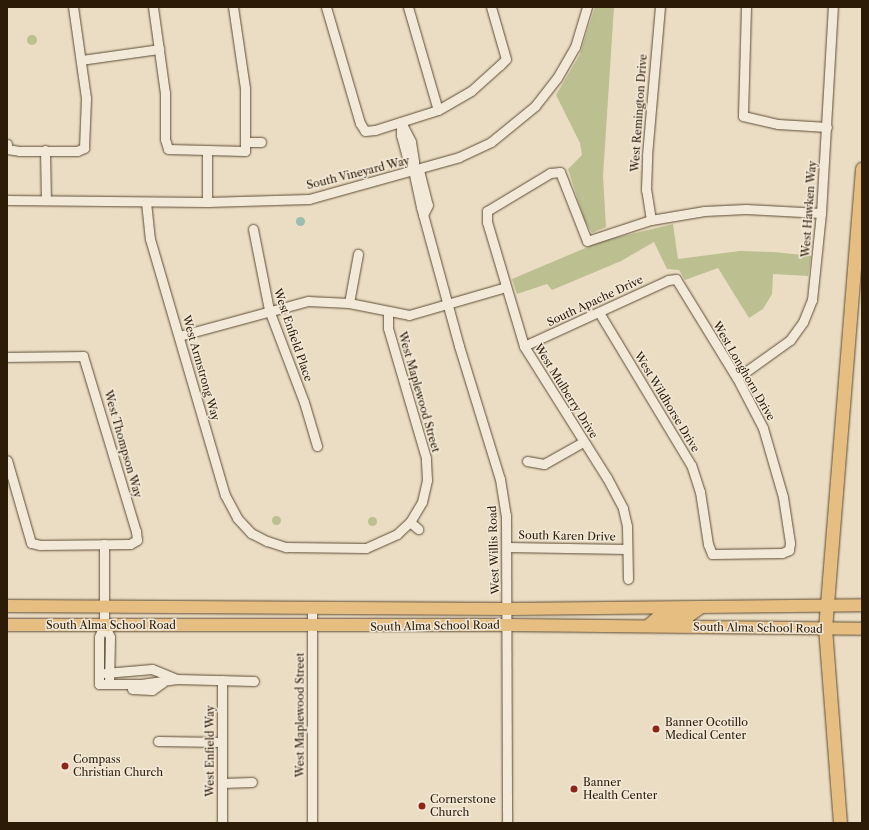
<!DOCTYPE html>
<html>
<head>
<meta charset="utf-8">
<style>
	body { margin:0 }
	#map { position:relative; width:869px; height:830px; overflow:hidden; background:#ebddc3; font-family:"Libre Caslon Text",serif }
	div>[style] { position:absolute }
	.green>* { inset:0; background:#bcbf90 }
	.round { border-radius:50% }
	.water>* { inset:0; background:#99bdaf }
	.roads { filter:drop-shadow(0 0 1px #5c4c35) drop-shadow(0 0 1px #5c4c35) }
	.minor>* { height:9px; margin:-4.5px; padding:0 4.5px; transform-origin:4.5px; border-radius:4.5px; background:#f2e9d8 }
	.major>* { height:12px; margin:-6px; padding:0 6px; transform-origin:6px; border-radius:6px; background:#e6be82 }
	.highway>* { height:13px; margin:-6.5px; padding:0 6.5px; transform-origin:6.5px; border-radius:6.5px; background:#e6be82 }
	.dots>* { width:11px; height:11px; translate:-50% -50%; box-sizing:border-box; border:2px solid #f2e9d8; border-radius:50% }
	span { translate:-50% -50%; white-space:nowrap; text-align:center; line-height:1.15; -webkit-text-stroke:3px #f2e9d8; paint-order:stroke }
	.street-label { font-size:11px; color:#2c1b06 }
	.poi-label { font-size:11px; color:#2c1b06 }
	.left { translate:0 -50%; text-align:left }
	.frame { position:absolute; inset:0; border:8px solid #2c1b06; pointer-events:none }
</style>
</head>
<body>
<div id="map">
	<div class="green">
		<div style="clip-path:polygon(595px 7px,614px 7px,603px 176px,606px 227px,592px 233px,584px 219px,568px 169px,582px 155px,580px 143px,556px 95px,580px 54px)"></div>
		<div class="round" style="left:27px;top:35px;width:10px;height:10px"></div>
		<div style="clip-path:polygon(673px 224px,678px 259px,740px 251px,774px 252px,811px 256px,808px 276px,773px 274px,772px 294px,763px 309px,749px 318px,718px 268px,685px 280px,679px 270px,667px 269px,654px 242px,621px 261px,552px 290px,547px 284px,517px 294px,512px 279px,602px 241px)"></div>
		<div class="round" style="left:271.5px;top:515.5px;width:9px;height:9px"></div>
		<div class="round" style="left:367.5px;top:516.5px;width:9px;height:9px"></div>
	</div>
	<div class="water">
		<div class="round" style="left:295.5px;top:216.5px;width:9px;height:9px"></div>
	</div>
	<div class="roads">
		<div class="minor">
			<div style="left:153px;top:7px;width:87px;rotate:82.1deg"></div>
			<div style="left:165px;top:93px;width:46px;rotate:90deg"></div>
			<div style="left:165px;top:139px;width:10px;rotate:73deg"></div>
			<div style="left:168px;top:149px;width:77px;rotate:1.5deg"></div>
			<div style="left:245px;top:151px;width:63px;rotate:-90deg"></div>
			<div style="left:245px;top:88px;width:82px;rotate:-98.4deg"></div>
			<div style="left:326px;top:7px;width:121px;rotate:73.7deg"></div>
			<div style="left:360px;top:123px;width:9px;rotate:58deg"></div>
			<div style="left:365px;top:131px;width:10px;rotate:-6deg"></div>
			<div style="left:375px;top:130px;width:66px;rotate:-17.6deg"></div>
			<div style="left:438px;top:110px;width:38px;rotate:-30deg"></div>
			<div style="left:471px;top:91px;width:39px;rotate:-42deg"></div>
			<div style="left:500px;top:65px;width:8px;rotate:-45deg"></div>
			<div style="left:506px;top:59px;width:54px;rotate:-106.1deg"></div>
			<div style="left:408px;top:7px;width:107px;rotate:73.8deg"></div>
			<div style="left:746px;top:7px;width:109px;rotate:91.6deg"></div>
			<div style="left:743px;top:116px;width:36px;rotate:13deg"></div>
			<div style="left:778px;top:124px;width:49px;rotate:3.5deg"></div>
			<div style="left:81px;top:60px;width:79px;rotate:-8deg"></div>
			<div style="left:401px;top:122px;width:22px;rotate:63deg"></div>
			<div style="left:411px;top:142px;width:20px;rotate:81deg"></div>
			<div style="left:414px;top:162px;width:4px;rotate:124deg"></div>
			<div style="left:412px;top:165px;width:43px;rotate:77.9deg"></div>
			<div style="left:421px;top:207px;width:144px;rotate:74.7deg"></div>
			<div style="left:459px;top:346px;width:139px;rotate:72.9deg"></div>
			<div style="left:500px;top:479px;width:36px;rotate:81deg"></div>
			<div style="left:506px;top:515px;width:308px;rotate:89.8deg"></div>
			<div style="left:401px;top:122px;width:13px;rotate:90deg"></div>
			<div style="left:401px;top:135px;width:28px;rotate:75deg"></div>
			<div style="left:245px;top:142px;width:16px"></div>
			<div style="left:7px;top:144px;width:5px;rotate:90deg"></div>
			<div style="left:7px;top:149px;width:12px;rotate:9deg"></div>
			<div style="left:19px;top:151px;width:58px"></div>
			<div style="left:77px;top:151px;width:8px;rotate:-23deg"></div>
			<div style="left:84px;top:148px;width:50px;rotate:-87.7deg"></div>
			<div style="left:86px;top:98px;width:92px;rotate:-98.1deg"></div>
			<div style="left:45px;top:150px;width:50px;rotate:88.9deg"></div>
			<div style="left:419px;top:170px;width:36px;rotate:76deg"></div>
			<div style="left:428px;top:205px;width:11px;rotate:117deg"></div>
			<div style="left:7px;top:200px;width:200px;rotate:0.6deg"></div>
			<div style="left:207px;top:202px;width:102px;rotate:-1.7deg"></div>
			<div style="left:309px;top:199px;width:156px;rotate:-15.6deg"></div>
			<div style="left:459px;top:157px;width:35px;rotate:-25deg"></div>
			<div style="left:491px;top:142px;width:57px;rotate:-39.3deg"></div>
			<div style="left:535px;top:106px;width:36px;rotate:-52deg"></div>
			<div style="left:557px;top:78px;width:36px;rotate:-60deg"></div>
			<div style="left:575px;top:47px;width:42px;rotate:-73.3deg"></div>
			<div style="left:146px;top:202px;width:37px;rotate:84deg"></div>
			<div style="left:150px;top:239px;width:267px;rotate:73.7deg"></div>
			<div style="left:225px;top:495px;width:26px;rotate:62deg"></div>
			<div style="left:237px;top:518px;width:21px;rotate:47deg"></div>
			<div style="left:251px;top:533px;width:18px;rotate:27deg"></div>
			<div style="left:267px;top:541px;width:20px;rotate:18deg"></div>
			<div style="left:286px;top:547px;width:80px;rotate:0.7deg"></div>
			<div style="left:366px;top:548px;width:34px;rotate:-24deg"></div>
			<div style="left:397px;top:534px;width:18px;rotate:-43deg"></div>
			<div style="left:410px;top:522px;width:23px;rotate:-59deg"></div>
			<div style="left:422px;top:502px;width:23px;rotate:-77deg"></div>
			<div style="left:427px;top:480px;width:22px;rotate:-93deg"></div>
			<div style="left:426px;top:458px;width:135px;rotate:-106.3deg"></div>
			<div style="left:388px;top:328px;width:17px;rotate:-90deg"></div>
			<div style="left:207px;top:202px;width:52px;rotate:-90deg"></div>
			<div style="left:651px;top:220px;width:30px;rotate:-99deg"></div>
			<div style="left:646px;top:190px;width:35px;rotate:-88deg"></div>
			<div style="left:647px;top:155px;width:149px;rotate:-85deg"></div>
			<div style="left:253px;top:229px;width:83px;rotate:78.8deg"></div>
			<div style="left:269px;top:310px;width:98px;rotate:69.2deg"></div>
			<div style="left:304px;top:402px;width:46px;rotate:73.5deg"></div>
			<div style="left:349px;top:303px;width:50px;rotate:-79.6deg"></div>
			<div style="left:179px;top:336px;width:134px;rotate:-15.2deg"></div>
			<div style="left:308px;top:301px;width:41px;rotate:2.8deg"></div>
			<div style="left:349px;top:303px;width:61px;rotate:11.3deg"></div>
			<div style="left:409px;top:315px;width:101px;rotate:-16.1deg"></div>
			<div style="left:524px;top:346px;width:158px;rotate:-24.6deg"></div>
			<div style="left:668px;top:280px;width:8px;rotate:-7deg"></div>
			<div style="left:676px;top:279px;width:116px;rotate:58.4deg"></div>
			<div style="left:737px;top:378px;width:56px;rotate:62.5deg"></div>
			<div style="left:763px;top:428px;width:72px;rotate:73.8deg"></div>
			<div style="left:783px;top:497px;width:47px;rotate:81.3deg"></div>
			<div style="left:790px;top:543px;width:7px;rotate:98deg"></div>
			<div style="left:789px;top:550px;width:8px;rotate:157deg"></div>
			<div style="left:782px;top:553px;width:70px;rotate:179.2deg"></div>
			<div style="left:712px;top:554px;width:11px;rotate:-112deg"></div>
			<div style="left:708px;top:544px;width:53px;rotate:-98.7deg"></div>
			<div style="left:700px;top:492px;width:28px;rotate:-108deg"></div>
			<div style="left:691px;top:465px;width:176px;rotate:-121.1deg"></div>
			<div style="left:7px;top:357px;width:76px;rotate:-0.8deg"></div>
			<div style="left:83px;top:356px;width:183px;rotate:73.2deg"></div>
			<div style="left:136px;top:531px;width:9px;rotate:84deg"></div>
			<div style="left:137px;top:540px;width:8px;rotate:150deg"></div>
			<div style="left:130px;top:544px;width:90px;rotate:179.4deg"></div>
			<div style="left:40px;top:545px;width:9px;rotate:-167deg"></div>
			<div style="left:31px;top:543px;width:86px;rotate:-106.1deg"></div>
			<div style="left:737px;top:378px;width:65px;rotate:-35.6deg"></div>
			<div style="left:790px;top:340px;width:22px;rotate:-54deg"></div>
			<div style="left:803px;top:322px;width:24px;rotate:-68deg"></div>
			<div style="left:812px;top:300px;width:87px;rotate:-84.1deg"></div>
			<div style="left:821px;top:213px;width:206px;rotate:-86.7deg"></div>
			<div style="left:527px;top:461px;width:17px;rotate:10deg"></div>
			<div style="left:544px;top:464px;width:45px;rotate:-29.4deg"></div>
			<div style="left:410px;top:522px;width:11px;rotate:41deg"></div>
			<div style="left:104px;top:544px;width:80px;rotate:90deg"></div>
			<div style="left:104px;top:624px;width:14px;rotate:65deg"></div>
			<div style="left:110px;top:637px;width:47px;rotate:91.2deg"></div>
			<div style="left:507px;top:547px;width:120px;rotate:1deg"></div>
			<div style="left:628px;top:579px;width:53px;rotate:-91.1deg"></div>
			<div style="left:627px;top:526px;width:18px;rotate:-103deg"></div>
			<div style="left:623px;top:508px;width:34px;rotate:-118deg"></div>
			<div style="left:607px;top:478px;width:156px;rotate:-122.2deg"></div>
			<div style="left:524px;top:346px;width:129px;rotate:-106.6deg"></div>
			<div style="left:487px;top:222px;width:11px;rotate:-90deg"></div>
			<div style="left:487px;top:211px;width:74px;rotate:-31.1deg"></div>
			<div style="left:550px;top:173px;width:10px;rotate:-6deg"></div>
			<div style="left:560px;top:172px;width:74px;rotate:68.6deg"></div>
			<div style="left:587px;top:241px;width:67px;rotate:-18.2deg"></div>
			<div style="left:651px;top:220px;width:54px;rotate:-9.6deg"></div>
			<div style="left:704px;top:211px;width:42px;rotate:-2.7deg"></div>
			<div style="left:746px;top:209px;width:75px;rotate:3.1deg"></div>
			<div style="left:104px;top:624px;width:14px;rotate:111deg"></div>
			<div style="left:99px;top:637px;width:47px;rotate:90deg"></div>
			<div style="left:99px;top:684px;width:42px"></div>
			<div style="left:141px;top:684px;width:36px;rotate:-8deg"></div>
			<div style="left:177px;top:679px;width:77px;rotate:1.5deg"></div>
			<div style="left:105px;top:673px;width:47px;rotate:-4.9deg"></div>
			<div style="left:152px;top:669px;width:27px;rotate:22deg"></div>
			<div style="left:222px;top:680px;width:143px;rotate:90deg"></div>
			<div style="left:132px;top:689px;width:20px;rotate:3deg"></div>
			<div style="left:152px;top:690px;width:12px;rotate:-35deg"></div>
			<div style="left:158px;top:741px;width:64px;rotate:0.9deg"></div>
			<div style="left:222px;top:783px;width:30px;rotate:-2deg"></div>
			<div style="left:312px;top:823px;width:216px;rotate:-90deg"></div>
		</div>
		<div class="major">
			<div style="left:7px;top:606px;width:501px;rotate:0.34deg"></div>
			<div style="left:508px;top:609px;width:354px;rotate:-0.6deg"></div>
			<div style="left:7px;top:625px;width:500px"></div>
			<div style="left:507px;top:625px;width:355px;rotate:0.6deg"></div>
			<div style="left:649px;top:625px;width:11px;rotate:-41deg"></div>
			<div style="left:657px;top:618px;width:32px;rotate:-4deg"></div>
			<div style="left:689px;top:616px;width:14px;rotate:-36deg"></div>
		</div>
		<div class="highway">
			<div style="left:840px;top:823px;width:195px;rotate:-94.4deg"></div>
			<div style="left:825px;top:629px;width:462px;rotate:-85.4deg"></div>
		</div>
	</div>
	<div class="dots">
		<div style="left:656px;top:729px;background:#8f2418"></div>
		<div style="left:65px;top:766px;background:#8f2418"></div>
		<div style="left:574px;top:789px;background:#8f2418"></div>
		<div style="left:422px;top:806px;background:#8f2418"></div>
	</div>
	<div class="street-label">
		<span style="left:639px;top:113px;rotate:-86deg">West Remington Drive</span>
		<span style="left:358px;top:173px;rotate:-14deg">South Vineyard Way</span>
		<span style="left:809px;top:209px;rotate:-86deg">West Hawken Way</span>
		<span style="left:595px;top:301px;rotate:-25deg">South Apache Drive</span>
		<span style="left:293px;top:335px;rotate:71deg">West Enfield Place</span>
		<span style="left:201px;top:368px;rotate:74deg">West Armstrong Way</span>
		<span style="left:744px;top:371px;rotate:60deg">West Longhorn Drive</span>
		<span style="left:566px;top:391px;rotate:58deg">West Mulberry Drive</span>
		<span style="left:419px;top:392px;rotate:74deg">West Maplewood Street</span>
		<span style="left:667px;top:402px;rotate:59deg">West Wildhorse Drive</span>
		<span style="left:123px;top:444px;rotate:74deg">West Thompson Way</span>
		<span style="left:567px;top:536px;rotate:1deg">South Karen Drive</span>
		<span style="left:494px;top:550px;rotate:-92deg">West Willis Road</span>
		<span style="left:111px;top:625px">South Alma School Road</span>
		<span style="left:435px;top:626px;rotate:-1deg">South Alma School Road</span>
		<span style="left:758px;top:628px;rotate:1deg">South Alma School Road</span>
		<span style="left:300px;top:715px;rotate:-90deg">West Maplewood Street</span>
		<span style="left:210px;top:751px;rotate:-90deg">West Enfield Way</span>
	</div>
	<div class="poi-label">
		<span class="left" style="left:665px;top:729px">Banner Ocotillo<br>Medical Center</span>
		<span class="left" style="left:73px;top:766px">Compass<br>Christian Church</span>
		<span class="left" style="left:583px;top:789px">Banner<br>Health Center</span>
		<span class="left" style="left:430px;top:806px">Cornerstone<br>Church</span>
	</div>
	<div class="frame"></div>
</div>
</body>
</html>
